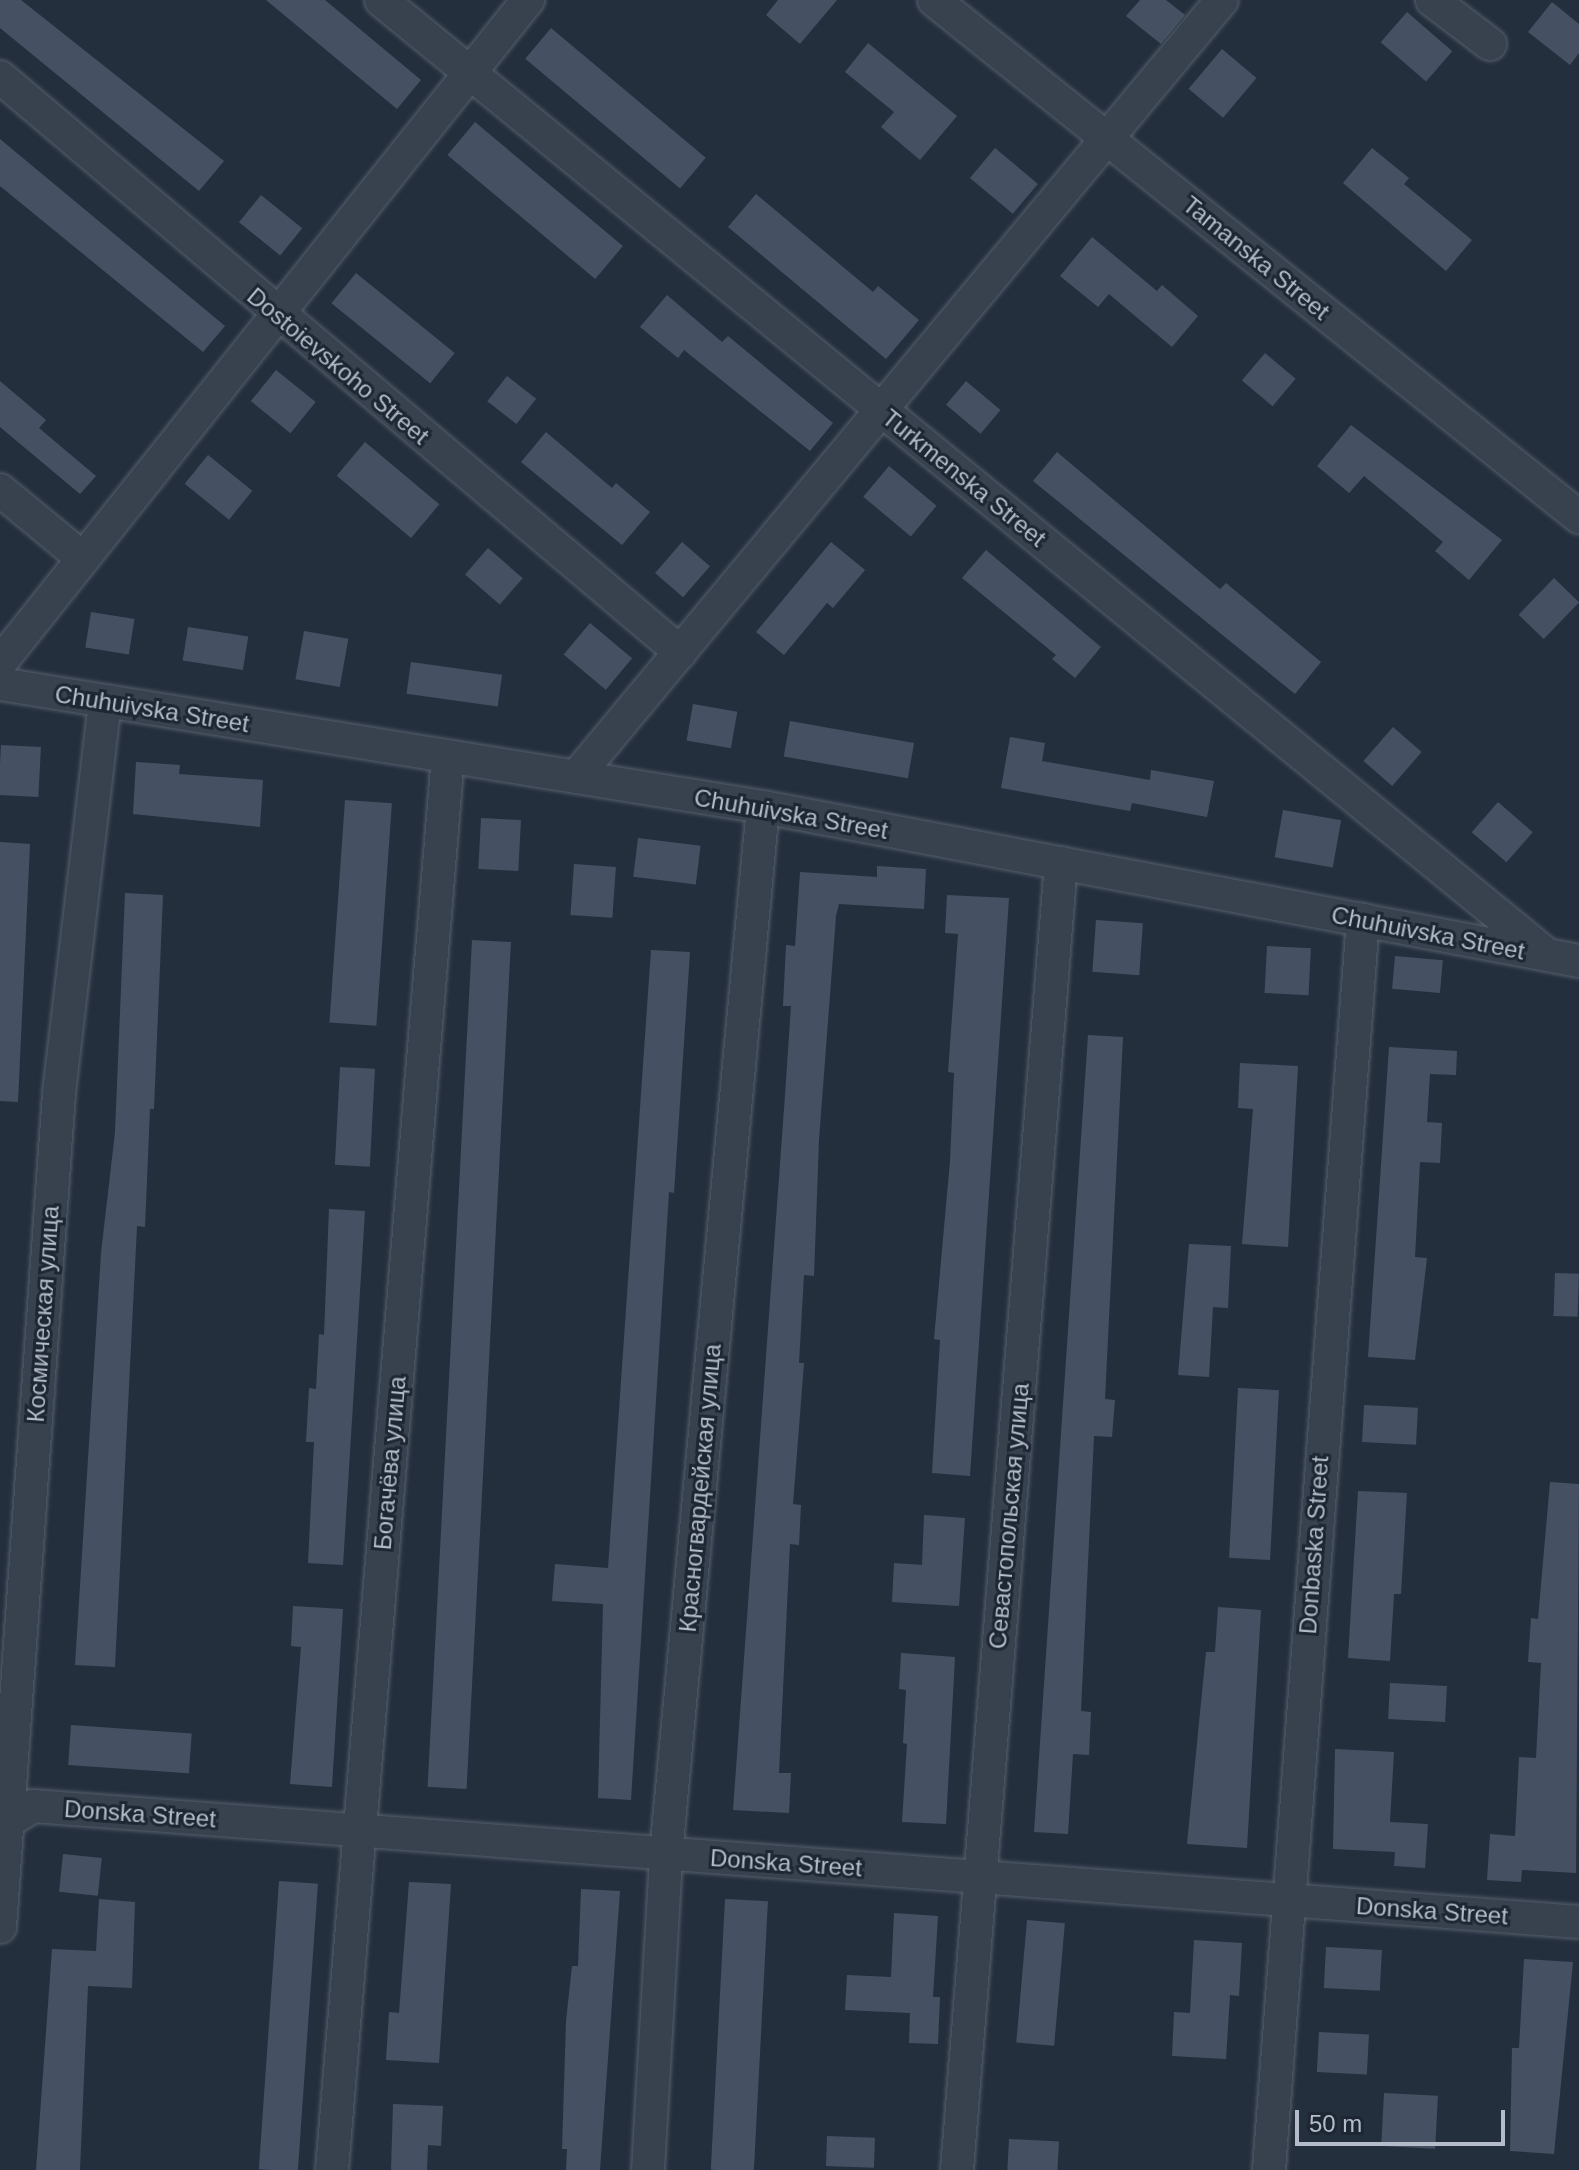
<!DOCTYPE html>
<html>
<head>
<meta charset="utf-8">
<style>
	body { margin:0 }
	#map { position:relative; width:1579px; height:2170px; overflow:hidden; background:#242f3e; font-family:Helvetica,sans-serif }
	div>[style] { position:absolute }
	.building>* { inset:0; background:#455162; transform-origin:0 0 }
	.roads { filter:drop-shadow(0 0 2px #565f6c) drop-shadow(0 0 2px #565f6c) }
	.minor>* { height:32px; margin:-16px; padding:0 16px; transform-origin:16px; border-radius:16px; background:#38414e }
	span { translate:-50% -50%; white-space:nowrap; text-align:center; line-height:1.15; -webkit-text-stroke:6px #1d2633; paint-order:stroke }
	.street-label { font-size:24px; color:#b4bcc9 }
	.scale { position:absolute; left:1295px; top:2110px; width:210px; height:36px; box-sizing:border-box; border:4px solid #b4bcc9; border-top:0; padding-left:10px; font-size:24px; line-height:28px; white-space:nowrap; color:#b4bcc9; -webkit-text-stroke:6px #1d2633; paint-order:stroke }
</style>
</head>
<body>
<div id="map">
	<div class="building">
		<div style="clip-path:polygon(0 0,21px 0,224px 161px,199px 191px,0 28px)"></div>
		<div style="clip-path:polygon(266px 0,325px 0,421px 80px,397px 109px)"></div>
		<div style="clip-path:polygon(778px 0,837px 0,800px 44px,766px 15px)"></div>
		<div style="clip-path:polygon(1140px 0,1166px 0,1185px 15px,1161px 44px,1126px 16px)"></div>
		<div style="clip-path:polygon(1552px 2px,1579px 24px,1579px 53px,1570px 65px,1528px 32px)"></div>
		<div style="left:1407px;top:12px;width:60px;height:40px;rotate:41deg"></div>
		<div style="left:551px;top:28px;width:202px;height:40px;rotate:40deg"></div>
		<div style="clip-path:polygon(868px 43px,957px 116px,920px 160px,881px 127px,894px 112px,845px 72px)"></div>
		<div style="left:1222px;top:49px;width:45px;height:52px;rotate:40deg"></div>
		<div style="left:475px;top:122px;width:193px;height:43px;rotate:40deg"></div>
		<div style="clip-path:polygon(0 139px,225px 326px,203px 352px,0 186px)"></div>
		<div style="left:995px;top:148px;width:56px;height:39px;rotate:40deg"></div>
		<div style="clip-path:polygon(1372px 148px,1409px 178px,1404px 184px,1472px 240px,1446px 271px,1343px 183px)"></div>
		<div style="clip-path:polygon(756px 194px,873px 292px,878px 286px,919px 320px,886px 359px,728px 227px)"></div>
		<div style="left:261px;top:195px;width:53px;height:35px;rotate:39deg"></div>
		<div style="clip-path:polygon(1092px 237px,1157px 291px,1162px 285px,1198px 316px,1172px 347px,1109px 294px,1098px 307px,1060px 276px)"></div>
		<div style="left:356px;top:273px;width:127px;height:39px;rotate:39deg"></div>
		<div style="clip-path:polygon(667px 295px,722px 342px,728px 336px,833px 423px,810px 451px,684px 350px,678px 358px,640px 327px)"></div>
		<div style="left:1265px;top:353px;width:40px;height:36px;rotate:40deg"></div>
		<div style="left:276px;top:370px;width:51px;height:40px;rotate:39deg"></div>
		<div style="left:507px;top:376px;width:37px;height:32px;rotate:38deg"></div>
		<div style="clip-path:polygon(0 381px,46px 420px,39px 428px,96px 476px,80px 494px,0 427px)"></div>
		<div style="left:966px;top:381px;width:45px;height:31px;rotate:40deg"></div>
		<div style="clip-path:polygon(1351px 425px,1502px 540px,1469px 580px,1435px 551px,1443px 542px,1364px 476px,1349px 493px,1317px 466px)"></div>
		<div style="clip-path:polygon(546px 432px,612px 488px,616px 483px,650px 512px,622px 545px,521px 462px)"></div>
		<div style="left:365px;top:442px;width:97px;height:44px;rotate:40deg"></div>
		<div style="clip-path:polygon(1057px 452px,1220px 589px,1226px 583px,1321px 662px,1295px 694px,1033px 481px)"></div>
		<div style="left:208px;top:455px;width:57px;height:37px;rotate:39deg"></div>
		<div style="left:889px;top:466px;width:62px;height:40px;rotate:40deg"></div>
		<div style="left:682px;top:542px;width:37px;height:41px;rotate:41deg"></div>
		<div style="clip-path:polygon(831px 542px,865px 570px,833px 608px,827px 603px,784px 655px,756px 632px)"></div>
		<div style="left:488px;top:548px;width:46px;height:35px;rotate:41deg"></div>
		<div style="clip-path:polygon(986px 550px,1101px 647px,1075px 678px,1052px 659px,1056px 655px,962px 578px)"></div>
		<div style="left:1554px;top:578px;width:35px;height:51px;rotate:44deg"></div>
		<div style="left:91px;top:612px;width:44px;height:36px;rotate:9deg"></div>
		<div style="left:590px;top:623px;width:55px;height:41px;rotate:40deg"></div>
		<div style="left:188px;top:627px;width:61px;height:34px;rotate:9deg"></div>
		<div style="left:304px;top:631px;width:45px;height:49px;rotate:10deg"></div>
		<div style="left:411px;top:662px;width:92px;height:32px;rotate:8deg"></div>
		<div style="left:693px;top:704px;width:45px;height:37px;rotate:10deg"></div>
		<div style="left:790px;top:721px;width:126px;height:36px;rotate:10deg"></div>
		<div style="left:1393px;top:727px;width:38px;height:45px;rotate:41deg"></div>
		<div style="clip-path:polygon(1010px 737px,1045px 743px,1042px 761px,1150px 780px,1151px 770px,1214px 781px,1207px 817px,1132px 803px,1130px 811px,1001px 788px)"></div>
		<div style="left:1px;top:745px;width:40px;height:50px;rotate:3deg"></div>
		<div style="clip-path:polygon(136px 762px,180px 765px,179px 774px,263px 780px,260px 827px,133px 814px)"></div>
		<div style="left:345px;top:800px;width:47px;height:223px;rotate:4deg"></div>
		<div style="left:1498px;top:802px;width:46px;height:40px;rotate:41deg"></div>
		<div style="left:1283px;top:810px;width:59px;height:48px;rotate:10deg"></div>
		<div style="left:481px;top:818px;width:40px;height:51px;rotate:3deg"></div>
		<div style="left:638px;top:838px;width:63px;height:39px;rotate:7deg"></div>
		<div style="clip-path:polygon(0 842px,30px 844px,18px 1102px,0 1101px)"></div>
		<div style="left:574px;top:864px;width:42px;height:51px;rotate:4deg"></div>
		<div style="clip-path:polygon(877px 866px,926px 869px,924px 909px,839px 904px,836px 916px,819px 1140px,814px 1276px,804px 1275px,799px 1363px,804px 1363px,793px 1504px,801px 1505px,799px 1545px,790px 1544px,779px 1773px,791px 1773px,789px 1813px,733px 1810px,785px 1095px,791px 1006px,783px 1006px,786px 945px,795px 946px,800px 872px,877px 877px)"></div>
		<div style="clip-path:polygon(125px 893px,163px 895px,154px 1109px,150px 1109px,145px 1227px,137px 1226px,115px 1667px,75px 1665px,101px 1253px,115px 1132px)"></div>
		<div style="clip-path:polygon(947px 895px,1009px 898px,970px 1476px,932px 1473px,940px 1340px,934px 1339px,950px 1161px,954px 1073px,948px 1072px,958px 934px,945px 933px)"></div>
		<div style="left:1096px;top:920px;width:47px;height:52px;rotate:4deg"></div>
		<div style="left:472px;top:940px;width:39px;height:848px;rotate:3deg"></div>
		<div style="left:1267px;top:946px;width:44px;height:47px;rotate:3deg"></div>
		<div style="clip-path:polygon(651px 950px,690px 952px,674px 1193px,669px 1192px,631px 1800px,598px 1798px,603px 1604px,552px 1601px,555px 1564px,608px 1568px)"></div>
		<div style="left:1395px;top:956px;width:48px;height:33px;rotate:5deg"></div>
		<div style="clip-path:polygon(1088px 1035px,1123px 1037px,1105px 1399px,1115px 1400px,1112px 1437px,1094px 1436px,1081px 1711px,1091px 1712px,1089px 1755px,1073px 1754px,1068px 1834px,1034px 1832px)"></div>
		<div style="clip-path:polygon(1389px 1047px,1457px 1051px,1456px 1075px,1430px 1074px,1427px 1122px,1442px 1123px,1440px 1163px,1420px 1162px,1415px 1257px,1427px 1258px,1415px 1360px,1368px 1357px)"></div>
		<div style="clip-path:polygon(1240px 1063px,1298px 1066px,1288px 1247px,1242px 1244px,1253px 1109px,1238px 1108px)"></div>
		<div style="left:340px;top:1067px;width:35px;height:98px;rotate:3deg"></div>
		<div style="clip-path:polygon(329px 1209px,365px 1211px,343px 1565px,308px 1563px,314px 1442px,306px 1442px,309px 1388px,316px 1389px,319px 1334px,324px 1335px)"></div>
		<div style="clip-path:polygon(1189px 1244px,1231px 1246px,1228px 1308px,1213px 1307px,1209px 1377px,1178px 1375px)"></div>
		<div style="left:1555px;top:1273px;width:24px;height:43px;rotate:2deg"></div>
		<div style="left:1238px;top:1388px;width:41px;height:170px;rotate:3deg"></div>
		<div style="left:1364px;top:1405px;width:54px;height:37px;rotate:3deg"></div>
		<div style="clip-path:polygon(1550px 1482px,1579px 1484px,1576px 1873px,1522px 1870px,1521px 1882px,1487px 1880px,1490px 1834px,1515px 1836px,1519px 1757px,1536px 1758px,1541px 1663px,1528px 1662px,1531px 1618px,1538px 1619px)"></div>
		<div style="clip-path:polygon(1358px 1491px,1407px 1493px,1401px 1594px,1394px 1594px,1390px 1661px,1348px 1658px)"></div>
		<div style="clip-path:polygon(924px 1515px,965px 1518px,959px 1606px,892px 1602px,894px 1563px,922px 1565px)"></div>
		<div style="clip-path:polygon(293px 1606px,343px 1609px,332px 1787px,290px 1784px,301px 1647px,291px 1646px)"></div>
		<div style="clip-path:polygon(1218px 1607px,1261px 1610px,1247px 1848px,1187px 1844px,1206px 1652px,1215px 1652px)"></div>
		<div style="clip-path:polygon(901px 1653px,955px 1657px,946px 1824px,902px 1822px,907px 1744px,903px 1743px,906px 1690px,899px 1689px)"></div>
		<div style="left:1390px;top:1683px;width:57px;height:36px;rotate:3deg"></div>
		<div style="left:71px;top:1725px;width:121px;height:40px;rotate:4deg"></div>
		<div style="clip-path:polygon(1335px 1749px,1394px 1752px,1390px 1822px,1428px 1824px,1425px 1868px,1394px 1866px,1395px 1852px,1333px 1849px)"></div>
		<div style="left:63px;top:1854px;width:39px;height:38px;rotate:6deg"></div>
		<div style="left:279px;top:1881px;width:39px;height:289px;rotate:4deg"></div>
		<div style="clip-path:polygon(409px 1882px,451px 1884px,439px 2063px,386px 2060px,389px 2012px,399px 2013px)"></div>
		<div style="clip-path:polygon(581px 1889px,620px 1891px,600px 2170px,566px 2170px,567px 2149px,562px 2149px,566px 2021px,572px 1966px,578px 1966px)"></div>
		<div style="clip-path:polygon(99px 1899px,135px 1902px,132px 1988px,88px 1986px,80px 2170px,36px 2170px,52px 1949px,96px 1951px)"></div>
		<div style="left:725px;top:1899px;width:43px;height:271px;rotate:3deg"></div>
		<div style="clip-path:polygon(894px 1913px,938px 1916px,933px 1997px,940px 1997px,938px 2044px,909px 2043px,910px 2013px,845px 2010px,847px 1975px,891px 1977px)"></div>
		<div style="left:1027px;top:1920px;width:38px;height:123px;rotate:5deg"></div>
		<div style="clip-path:polygon(1194px 1940px,1242px 1943px,1239px 1996px,1230px 1995px,1226px 2059px,1172px 2056px,1174px 2012px,1190px 2013px)"></div>
		<div style="left:1326px;top:1947px;width:56px;height:41px;rotate:3deg"></div>
		<div style="clip-path:polygon(1524px 1959px,1573px 1962px,1554px 2154px,1510px 2151px,1512px 2048px,1519px 2048px)"></div>
		<div style="left:1319px;top:2032px;width:50px;height:40px;rotate:3deg"></div>
		<div style="left:1384px;top:2093px;width:54px;height:53px;rotate:3deg"></div>
		<div style="clip-path:polygon(393px 2104px,443px 2106px,441px 2146px,428px 2145px,427px 2170px,391px 2170px)"></div>
		<div style="left:827px;top:2136px;width:48px;height:30px;rotate:2deg"></div>
		<div style="left:1009px;top:2139px;width:50px;height:31px;rotate:3deg"></div>
	</div>
	<div class="roads">
		<div class="minor">
			<div style="left:381px;top:0;width:1504px;rotate:39.31deg"></div>
			<div style="left:934px;top:0;width:827px;rotate:38.71deg"></div>
			<div style="left:1432px;top:0;width:73px;rotate:37.2deg"></div>
			<div style="left:0;top:77px;width:891px;rotate:40.22deg"></div>
			<div style="left:0;top:490px;width:105px;rotate:39.6deg"></div>
			<div style="left:0;top:663px;width:848px;rotate:-51.47deg"></div>
			<div style="left:0;top:684px;width:773px;rotate:9.16deg"></div>
			<div style="left:763px;top:807px;width:830px;rotate:10.69deg"></div>
			<div style="left:576px;top:777px;width:1010px;rotate:-50.26deg"></div>
			<div style="left:0;top:1826px;width:39px;rotate:-31deg"></div>
			<div style="left:33px;top:1806px;width:1550px;rotate:4.29deg"></div>
			<div style="left:0;top:1927px;width:836px;rotate:-85.95deg"></div>
			<div style="left:59px;top:1093px;width:394px;rotate:-83.3deg"></div>
			<div style="left:332px;top:2170px;width:1418px;rotate:-85.31deg"></div>
			<div style="left:648px;top:2170px;width:317px;rotate:-86.7deg"></div>
			<div style="left:666px;top:1854px;width:1051px;rotate:-84.71deg"></div>
			<div style="left:957px;top:2170px;width:1311px;rotate:-85.45deg"></div>
			<div style="left:1269px;top:2170px;width:1254px;rotate:-85.7deg"></div>
		</div>
	</div>
	<div class="street-label">
		<span style="left:1256px;top:258px;rotate:39deg">Tamanska Street</span>
		<span style="left:338px;top:366px;rotate:40deg">Dostoievskoho Street</span>
		<span style="left:964px;top:478px;rotate:39deg">Turkmenska Street</span>
		<span style="left:152px;top:709px;rotate:9deg">Chuhuivska Street</span>
		<span style="left:791px;top:814px;rotate:10deg">Chuhuivska Street</span>
		<span style="left:1428px;top:933px;rotate:11deg">Chuhuivska Street</span>
		<span style="left:43px;top:1314px;rotate:-86deg">Космическая улица</span>
		<span style="left:390px;top:1463px;rotate:-85deg">Богачёва улица</span>
		<span style="left:700px;top:1488px;rotate:-85deg">Красногвардейская улица</span>
		<span style="left:1009px;top:1516px;rotate:-85deg">Севастопольская улица</span>
		<span style="left:1314px;top:1545px;rotate:-86deg">Donbaska Street</span>
		<span style="left:140px;top:1814px;rotate:4deg">Donska Street</span>
		<span style="left:786px;top:1863px;rotate:4deg">Donska Street</span>
		<span style="left:1432px;top:1911px;rotate:4deg">Donska Street</span>
	</div>
	<div class="scale">50 m</div>
</div>
</body>
</html>
